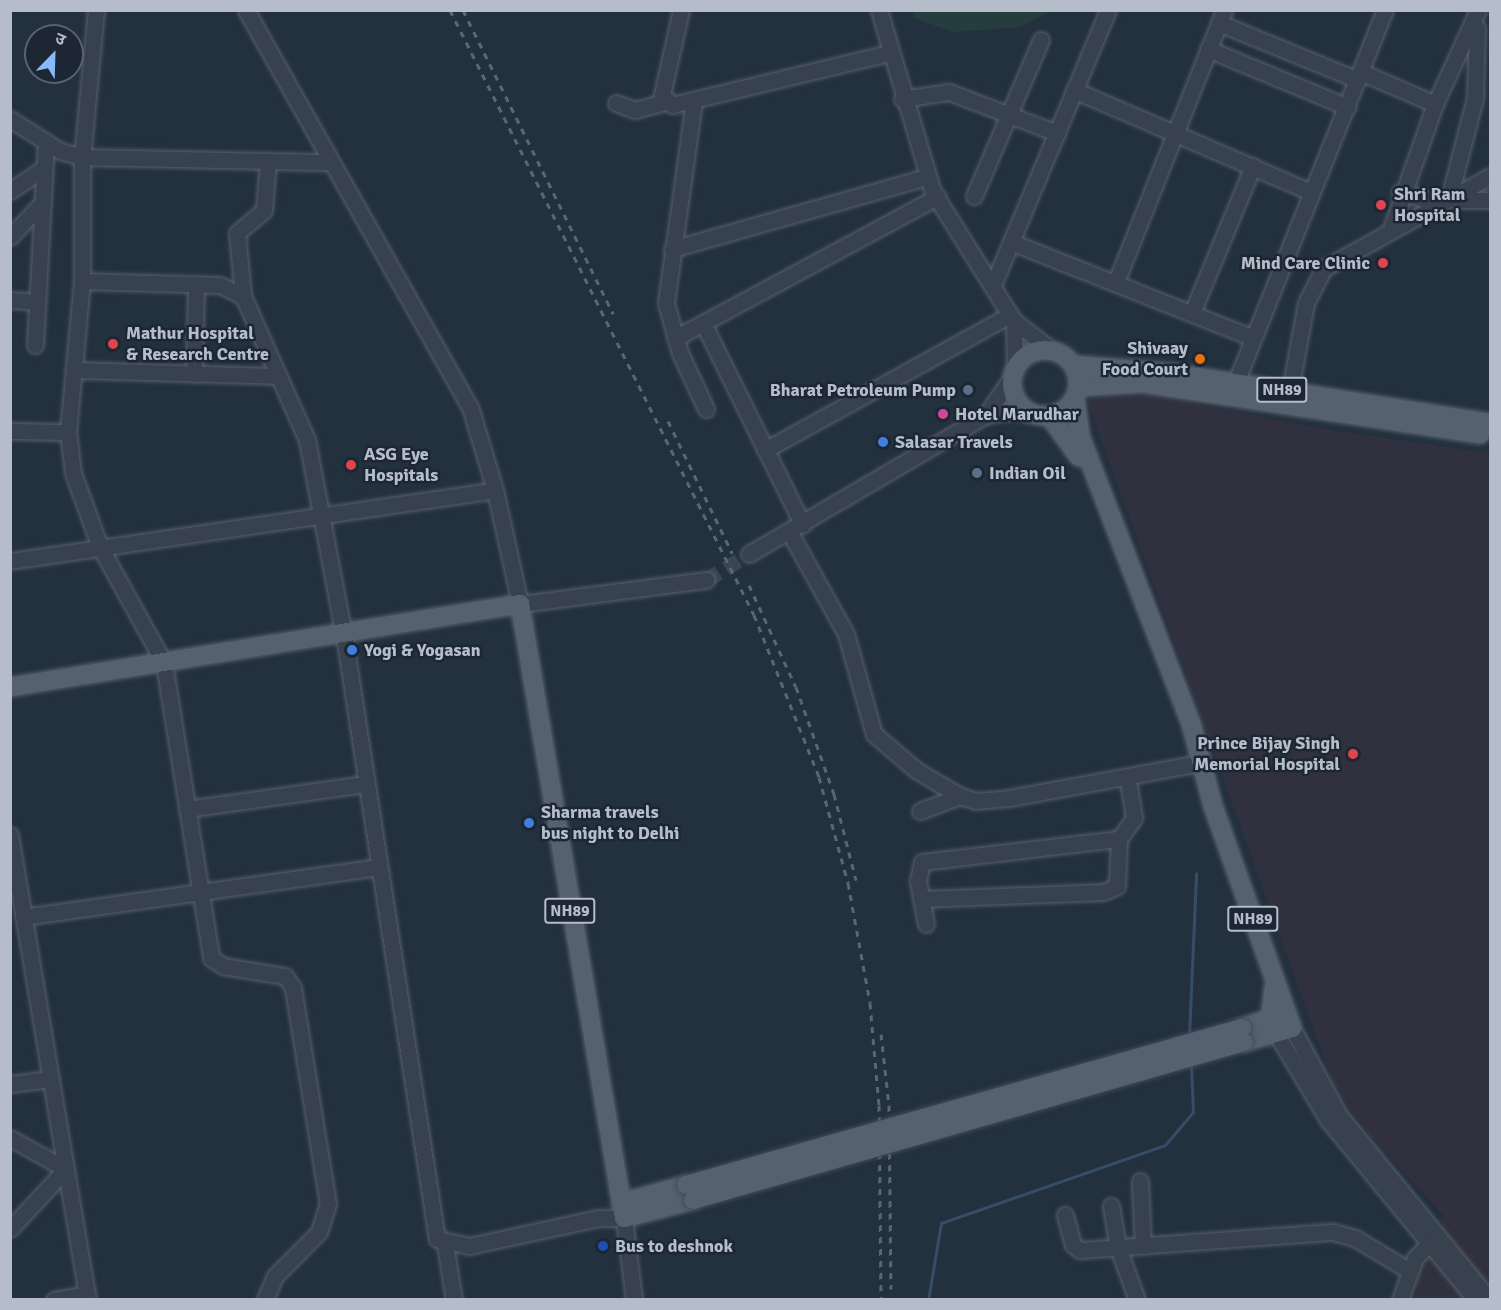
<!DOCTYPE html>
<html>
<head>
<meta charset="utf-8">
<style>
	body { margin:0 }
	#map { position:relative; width:1501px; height:1310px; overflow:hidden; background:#23303e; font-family:Signika,"Noto Sans Devanagari",sans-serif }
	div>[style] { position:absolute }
	.medical>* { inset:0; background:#31303f }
	.green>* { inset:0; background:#253d3f }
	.stream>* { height:3px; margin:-1.5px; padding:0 1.5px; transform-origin:1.5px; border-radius:1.5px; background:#374c66 }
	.minor-tunnel>* { height:15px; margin-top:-7.5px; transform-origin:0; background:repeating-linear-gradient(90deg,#394553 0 15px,transparent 0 23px) }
	.roads { filter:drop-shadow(0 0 2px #56606c) drop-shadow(0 0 2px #56606c) }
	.minor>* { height:15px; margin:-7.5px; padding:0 7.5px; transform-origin:7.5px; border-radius:7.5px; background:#38424e }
	.major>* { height:18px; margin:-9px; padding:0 9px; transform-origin:9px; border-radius:9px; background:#55616e }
	.major>.ring { margin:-9px; padding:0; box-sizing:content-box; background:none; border:18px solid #55616e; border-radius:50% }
	.rail>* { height:3px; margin-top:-1.5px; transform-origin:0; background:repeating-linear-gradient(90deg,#596675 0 6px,transparent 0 12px) }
	.bridges { filter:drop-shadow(0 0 2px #414b57) drop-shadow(0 0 2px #414b57) }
	.major-bridge>* { height:18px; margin:-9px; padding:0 9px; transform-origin:9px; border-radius:9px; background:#55616e }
	.dots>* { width:16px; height:16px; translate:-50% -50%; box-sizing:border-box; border:3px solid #1d2733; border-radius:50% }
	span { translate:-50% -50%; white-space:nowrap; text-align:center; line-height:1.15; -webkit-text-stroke:5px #1d2733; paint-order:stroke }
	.shield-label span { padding:2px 4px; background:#1d2733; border:2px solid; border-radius:4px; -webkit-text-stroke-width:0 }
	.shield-label { font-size:16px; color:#b4bdc9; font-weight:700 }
	.poi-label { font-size:18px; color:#b4bdc9; font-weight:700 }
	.left { translate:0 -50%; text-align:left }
	.right { translate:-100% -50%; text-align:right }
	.frame { position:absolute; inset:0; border:12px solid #b4bdc9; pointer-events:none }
	.north { position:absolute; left:24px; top:24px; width:60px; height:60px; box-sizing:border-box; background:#1d2733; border:2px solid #59636f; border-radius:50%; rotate:23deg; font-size:16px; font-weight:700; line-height:24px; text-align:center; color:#b4bdc9 }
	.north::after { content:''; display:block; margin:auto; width:21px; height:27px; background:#88b9fa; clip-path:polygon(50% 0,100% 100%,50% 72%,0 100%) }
</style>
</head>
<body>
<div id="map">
	<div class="medical">
		<div style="clip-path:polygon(1126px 390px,1330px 430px,1490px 453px,1490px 1299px,1415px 1299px,1418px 1276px,1444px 1216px,1368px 1134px,1333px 1083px,1087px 400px)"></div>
	</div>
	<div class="green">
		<div style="clip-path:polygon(913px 11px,913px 10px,1052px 11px,1020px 27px,953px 32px,914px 18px)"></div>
	</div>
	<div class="stream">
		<div style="left:1189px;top:1036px;width:163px;rotate:-87.5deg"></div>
		<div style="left:928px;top:1300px;width:78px;rotate:-80.4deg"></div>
		<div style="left:941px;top:1223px;width:237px;rotate:-19.2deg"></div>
		<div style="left:1165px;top:1145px;width:43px;rotate:-49.7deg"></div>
		<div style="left:1193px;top:1112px;width:48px;rotate:-92.4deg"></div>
	</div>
	<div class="minor-tunnel">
		<div style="left:706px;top:580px;width:50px;rotate:-31.2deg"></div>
	</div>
	<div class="roads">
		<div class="minor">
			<div style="left:96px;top:10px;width:148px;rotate:95.4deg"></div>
			<div style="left:82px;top:157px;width:124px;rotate:90deg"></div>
			<div style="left:82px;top:281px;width:152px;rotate:95.3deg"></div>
			<div style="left:68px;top:432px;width:41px;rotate:83deg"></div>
			<div style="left:73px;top:473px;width:79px;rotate:70deg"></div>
			<div style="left:100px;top:547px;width:132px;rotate:61.1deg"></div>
			<div style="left:164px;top:663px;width:299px;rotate:80.9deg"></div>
			<div style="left:211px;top:958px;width:14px;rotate:34deg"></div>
			<div style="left:223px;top:966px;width:63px;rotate:9.2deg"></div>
			<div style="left:285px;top:976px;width:14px;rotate:56deg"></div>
			<div style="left:293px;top:988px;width:218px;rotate:80.8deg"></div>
			<div style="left:328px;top:1203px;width:30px;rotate:107deg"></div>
			<div style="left:319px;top:1232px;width:62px;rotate:135deg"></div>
			<div style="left:275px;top:1276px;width:26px;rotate:113deg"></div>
			<div style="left:246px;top:10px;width:456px;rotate:60.6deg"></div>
			<div style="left:470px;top:407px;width:87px;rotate:73.2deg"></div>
			<div style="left:495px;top:490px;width:117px;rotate:77.6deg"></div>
			<div style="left:520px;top:604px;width:188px;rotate:-7.4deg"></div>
			<div style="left:681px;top:10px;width:87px;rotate:102.6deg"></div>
			<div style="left:662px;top:95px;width:14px;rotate:45deg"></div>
			<div style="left:672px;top:105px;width:223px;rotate:-13.5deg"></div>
			<div style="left:879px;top:10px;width:190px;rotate:73.5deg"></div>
			<div style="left:933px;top:192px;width:152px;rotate:57.9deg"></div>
			<div style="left:1014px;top:321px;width:48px;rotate:88.8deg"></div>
			<div style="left:1219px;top:23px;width:150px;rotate:22.3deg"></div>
			<div style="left:1477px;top:28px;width:70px;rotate:91.6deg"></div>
			<div style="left:1475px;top:98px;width:92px;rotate:104.5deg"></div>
			<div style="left:1452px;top:187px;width:16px;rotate:52deg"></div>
			<div style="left:1462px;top:200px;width:28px"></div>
			<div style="left:1208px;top:49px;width:151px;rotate:22.6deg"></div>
			<div style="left:1361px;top:72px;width:81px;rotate:23.4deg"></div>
			<div style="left:1074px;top:90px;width:258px;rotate:23.3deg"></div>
			<div style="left:902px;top:99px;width:48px;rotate:-8.5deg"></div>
			<div style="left:949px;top:92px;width:116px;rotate:20.8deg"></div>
			<div style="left:694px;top:101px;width:204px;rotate:97.9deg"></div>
			<div style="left:666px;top:303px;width:52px;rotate:74.4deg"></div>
			<div style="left:680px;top:353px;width:62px;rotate:65.1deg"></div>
			<div style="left:616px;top:103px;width:20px;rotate:20deg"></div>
			<div style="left:635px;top:110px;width:30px;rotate:-15deg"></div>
			<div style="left:10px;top:119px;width:59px;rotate:32.6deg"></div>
			<div style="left:60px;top:151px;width:23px;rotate:15deg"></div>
			<div style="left:82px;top:157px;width:248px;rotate:1.2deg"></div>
			<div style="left:10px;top:191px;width:41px;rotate:-34.1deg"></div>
			<div style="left:1400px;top:192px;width:40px;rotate:16deg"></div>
			<div style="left:974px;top:196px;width:170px;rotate:-66.8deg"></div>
			<div style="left:1391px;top:229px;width:133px;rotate:-70.6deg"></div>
			<div style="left:1435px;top:104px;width:103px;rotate:-65.4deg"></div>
			<div style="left:10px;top:237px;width:48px;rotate:-46.7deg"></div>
			<div style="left:1011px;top:242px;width:258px;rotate:21.6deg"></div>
			<div style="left:672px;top:249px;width:265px;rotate:-15.8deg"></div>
			<div style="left:82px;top:281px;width:138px;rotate:1.7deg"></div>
			<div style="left:220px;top:285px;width:25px;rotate:26deg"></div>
			<div style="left:243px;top:296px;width:158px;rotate:66deg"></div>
			<div style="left:307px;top:440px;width:198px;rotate:79.3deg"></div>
			<div style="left:344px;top:635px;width:611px;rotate:81.25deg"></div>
			<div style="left:437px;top:1239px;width:33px;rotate:12deg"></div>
			<div style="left:469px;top:1246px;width:133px;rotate:-12.2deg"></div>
			<div style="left:599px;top:1218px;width:25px"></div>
			<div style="left:624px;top:1218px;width:83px;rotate:83deg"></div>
			<div style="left:1116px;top:282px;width:293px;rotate:-68.3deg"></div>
			<div style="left:993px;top:285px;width:298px;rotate:-67.3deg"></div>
			<div style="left:243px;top:296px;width:63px;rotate:-95.4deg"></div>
			<div style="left:237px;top:233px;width:35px;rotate:-40deg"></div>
			<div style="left:264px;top:210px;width:49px;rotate:-85.3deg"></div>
			<div style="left:10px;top:300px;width:27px;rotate:4deg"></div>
			<div style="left:1192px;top:313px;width:159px;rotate:-67.5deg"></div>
			<div style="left:1014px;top:321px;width:49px;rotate:37.6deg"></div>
			<div style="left:703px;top:323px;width:225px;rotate:63.7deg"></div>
			<div style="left:675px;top:338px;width:298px;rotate:-28.3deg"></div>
			<div style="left:35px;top:345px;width:204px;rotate:-86.9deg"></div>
			<div style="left:76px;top:370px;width:199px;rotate:1.7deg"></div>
			<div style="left:194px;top:374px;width:90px;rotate:-88.7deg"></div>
			<div style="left:1232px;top:392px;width:412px;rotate:-68.2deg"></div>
			<div style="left:1288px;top:402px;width:101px;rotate:-79.7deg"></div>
			<div style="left:1306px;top:303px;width:38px;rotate:-63deg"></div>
			<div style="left:1323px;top:269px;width:191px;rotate:-29.1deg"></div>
			<div style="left:986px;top:415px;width:28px;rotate:-8deg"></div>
			<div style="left:1014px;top:411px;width:24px;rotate:12deg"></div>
			<div style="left:10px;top:431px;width:58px;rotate:1deg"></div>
			<div style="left:765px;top:450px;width:280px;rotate:-28.9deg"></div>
			<div style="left:790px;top:533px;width:115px;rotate:61deg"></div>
			<div style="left:846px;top:634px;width:104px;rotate:74.4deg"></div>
			<div style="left:874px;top:734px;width:55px;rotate:40.6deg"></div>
			<div style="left:916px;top:770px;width:51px;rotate:30.6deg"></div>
			<div style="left:960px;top:796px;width:17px;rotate:17deg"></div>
			<div style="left:976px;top:801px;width:33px;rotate:-5deg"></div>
			<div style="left:1009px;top:798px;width:193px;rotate:-10.4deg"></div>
			<div style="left:749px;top:554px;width:275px;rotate:-30.4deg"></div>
			<div style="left:986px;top:415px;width:46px;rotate:-55.6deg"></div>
			<div style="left:10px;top:561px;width:490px;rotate:-8.3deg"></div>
			<div style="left:187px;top:809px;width:181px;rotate:-8deg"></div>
			<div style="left:920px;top:811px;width:43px;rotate:-20.6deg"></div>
			<div style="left:10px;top:835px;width:471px;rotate:80.5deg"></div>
			<div style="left:921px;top:899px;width:183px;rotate:-2.2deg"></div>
			<div style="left:1104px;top:892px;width:14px;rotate:-25deg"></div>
			<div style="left:1117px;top:886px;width:47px;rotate:-87.6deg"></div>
			<div style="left:1119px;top:839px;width:26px;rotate:-54deg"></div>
			<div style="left:1134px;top:818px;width:39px;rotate:-99deg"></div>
			<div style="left:23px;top:917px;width:359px;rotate:-8deg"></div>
			<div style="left:926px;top:924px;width:44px;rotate:-100.5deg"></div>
			<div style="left:918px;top:881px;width:19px;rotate:-78deg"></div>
			<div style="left:922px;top:862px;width:198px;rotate:-6.7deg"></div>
			<div style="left:1292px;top:1028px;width:99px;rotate:61.6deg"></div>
			<div style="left:1339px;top:1115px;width:239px;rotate:50.8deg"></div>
			<div style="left:1276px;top:1033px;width:101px;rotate:59.1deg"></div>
			<div style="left:1328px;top:1120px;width:233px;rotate:50.6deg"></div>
			<div style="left:10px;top:1084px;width:39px;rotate:-7deg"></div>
			<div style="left:10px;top:1138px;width:60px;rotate:29.1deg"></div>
			<div style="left:1140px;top:1181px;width:65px;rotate:87.4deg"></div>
			<div style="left:1111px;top:1206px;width:43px;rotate:80.5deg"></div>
			<div style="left:1118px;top:1248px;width:55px;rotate:69.9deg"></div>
			<div style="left:1065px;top:1215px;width:31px;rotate:75deg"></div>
			<div style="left:1073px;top:1245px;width:9px;rotate:36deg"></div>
			<div style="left:1080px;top:1250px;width:254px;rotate:-4.1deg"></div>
			<div style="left:1333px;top:1232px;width:23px;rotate:15deg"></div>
			<div style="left:1355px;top:1238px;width:62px;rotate:31.1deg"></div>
			<div style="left:10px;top:1229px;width:78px;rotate:-47.1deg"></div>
			<div style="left:445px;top:1244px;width:57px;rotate:80.9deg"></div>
			<div style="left:54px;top:1300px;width:34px;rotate:-10deg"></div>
			<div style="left:1400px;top:1300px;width:45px;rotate:-70.3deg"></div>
			<div style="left:1415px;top:1258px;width:30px;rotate:-45deg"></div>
		</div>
		<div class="major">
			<div class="ring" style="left:1012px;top:350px;width:48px;height:48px"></div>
			<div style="left:1073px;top:365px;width:97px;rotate:4.7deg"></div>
			<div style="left:1170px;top:373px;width:324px;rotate:8.9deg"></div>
			<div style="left:1079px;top:387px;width:63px;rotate:-3.6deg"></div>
			<div style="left:1142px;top:383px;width:342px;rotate:8.6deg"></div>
			<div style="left:1075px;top:399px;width:37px;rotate:82deg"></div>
			<div style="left:1080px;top:436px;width:312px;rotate:68.9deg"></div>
			<div style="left:1192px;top:727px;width:82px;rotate:75.1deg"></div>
			<div style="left:1213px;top:806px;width:236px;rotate:70.4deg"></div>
			<div style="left:1292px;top:1028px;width:50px;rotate:163.7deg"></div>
			<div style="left:1050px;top:417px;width:49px;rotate:54.1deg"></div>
			<div style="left:10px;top:687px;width:517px;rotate:-9.24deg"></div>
			<div style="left:520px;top:604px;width:623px;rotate:80.39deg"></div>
			<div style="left:624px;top:1218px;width:71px;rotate:-14.6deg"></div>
			<div style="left:1274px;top:987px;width:32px;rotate:97deg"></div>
			<div style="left:1270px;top:1019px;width:15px;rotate:67deg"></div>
			<div style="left:1242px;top:1028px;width:40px;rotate:-18.9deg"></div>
			<div style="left:621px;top:1203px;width:67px;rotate:-15.5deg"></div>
		</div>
	</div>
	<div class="rail">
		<div style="left:450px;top:10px;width:677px;rotate:63.32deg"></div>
		<div style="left:754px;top:615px;width:175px;rotate:68.1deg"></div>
		<div style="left:819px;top:777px;width:110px;rotate:74.7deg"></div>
		<div style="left:848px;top:883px;width:122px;rotate:79.6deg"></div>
		<div style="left:870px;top:1003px;width:102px;rotate:85deg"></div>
		<div style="left:879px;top:1105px;width:195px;rotate:89.4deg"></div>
		<div style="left:463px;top:10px;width:339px;rotate:63.7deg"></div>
		<div style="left:668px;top:421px;width:147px;rotate:64.1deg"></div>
		<div style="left:749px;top:585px;width:112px;rotate:65.3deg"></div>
		<div style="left:796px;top:687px;width:114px;rotate:70.4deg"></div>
		<div style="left:834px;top:794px;width:89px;rotate:75.7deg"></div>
		<div style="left:881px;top:1034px;width:71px;rotate:83.6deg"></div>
		<div style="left:889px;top:1105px;width:184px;rotate:89.4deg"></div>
	</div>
	<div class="bridges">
		<div class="major-bridge">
			<div style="left:686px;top:1185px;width:578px;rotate:-15.77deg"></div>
			<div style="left:693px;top:1200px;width:573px;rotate:-16deg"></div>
		</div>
	</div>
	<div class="dots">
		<div style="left:1381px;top:205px;background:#e0444e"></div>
		<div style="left:1383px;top:263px;background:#e0444e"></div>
		<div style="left:113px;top:344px;background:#e0444e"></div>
		<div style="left:1200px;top:359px;background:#e8710a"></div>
		<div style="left:968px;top:390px;background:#5c6f8a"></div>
		<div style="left:943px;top:414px;background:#d1479c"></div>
		<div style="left:883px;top:442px;background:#3f7fe0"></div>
		<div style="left:351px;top:465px;background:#e0444e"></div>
		<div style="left:977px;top:473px;background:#5c6f8a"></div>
		<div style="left:352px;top:650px;background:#3f7fe0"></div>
		<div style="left:1353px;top:754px;background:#e0444e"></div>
		<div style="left:529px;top:823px;background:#3f7fe0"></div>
		<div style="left:603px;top:1246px;background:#1a4fb4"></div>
	</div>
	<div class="shield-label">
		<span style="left:1282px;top:390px">NH89</span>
		<span style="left:570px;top:911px">NH89</span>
		<span style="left:1253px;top:919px">NH89</span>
	</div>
	<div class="poi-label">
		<span class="left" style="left:1394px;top:205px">Shri Ram<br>Hospital</span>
		<span class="right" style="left:1370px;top:263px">Mind Care Clinic</span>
		<span class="left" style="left:126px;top:344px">Mathur Hospital<br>&amp; Research Centre</span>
		<span class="right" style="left:1188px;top:359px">Shivaay<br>Food Court</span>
		<span class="right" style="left:956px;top:390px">Bharat Petroleum Pump</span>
		<span class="left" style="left:955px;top:414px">Hotel Marudhar</span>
		<span class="left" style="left:895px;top:442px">Salasar Travels</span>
		<span class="left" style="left:364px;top:465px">ASG Eye<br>Hospitals</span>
		<span class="left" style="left:989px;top:473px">Indian Oil</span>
		<span class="left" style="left:364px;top:650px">Yogi &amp; Yogasan</span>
		<span class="right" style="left:1340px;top:754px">Prince Bijay Singh<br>Memorial Hospital</span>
		<span class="left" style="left:541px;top:823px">Sharma travels<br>bus night to Delhi</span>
		<span class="left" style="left:615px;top:1246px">Bus to deshnok</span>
	</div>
	<div class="frame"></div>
	<div class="north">उ</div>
</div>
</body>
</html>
